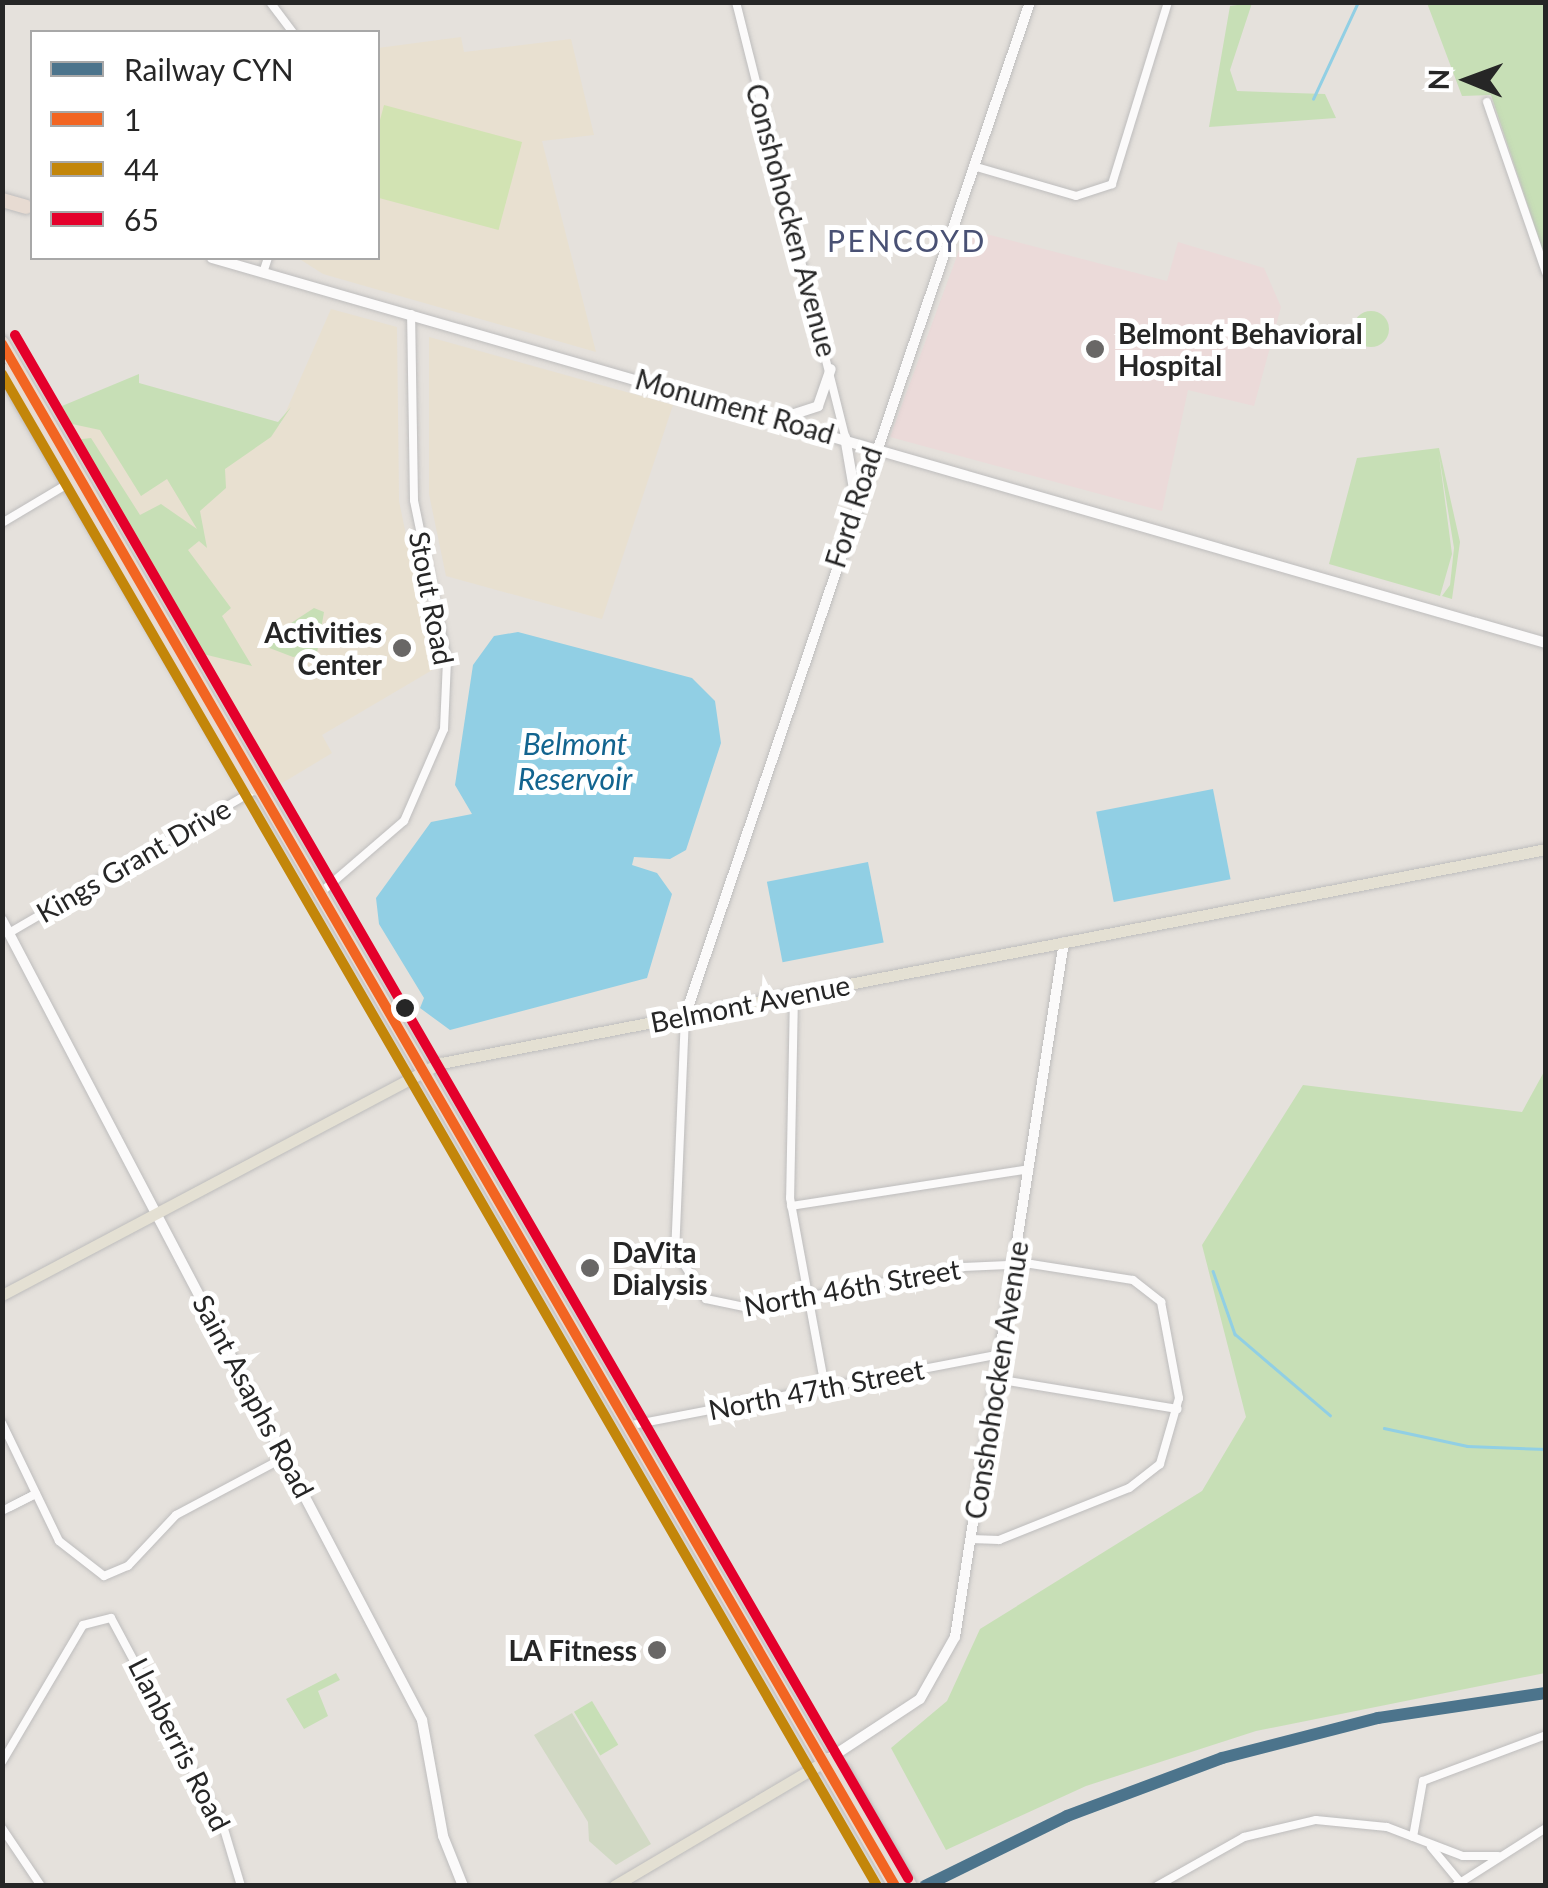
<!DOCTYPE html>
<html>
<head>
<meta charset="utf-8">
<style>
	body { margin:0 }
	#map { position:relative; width:1548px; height:1888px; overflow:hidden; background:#e5e1dc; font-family:Lato,sans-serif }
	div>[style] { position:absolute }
	.education>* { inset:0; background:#e8e0d0 }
	.medical>* { inset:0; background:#ebdad9 }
	.green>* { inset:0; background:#c7dfb6; transform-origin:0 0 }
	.round { border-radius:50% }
	.cemetery>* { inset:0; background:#d1d9c4 }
	.pitch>* { inset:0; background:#d2e3b3; transform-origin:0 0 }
	.water>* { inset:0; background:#91cfe4; transform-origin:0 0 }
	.stream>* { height:2.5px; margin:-1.25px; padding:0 1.25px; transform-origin:1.25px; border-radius:1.25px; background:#91cfe4 }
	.roads { filter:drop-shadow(0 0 2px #bebdbd) drop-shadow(0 0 2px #bebdbd) }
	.street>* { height:8px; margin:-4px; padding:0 4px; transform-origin:4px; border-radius:4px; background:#fbfafa }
	.secondary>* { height:10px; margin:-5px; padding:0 5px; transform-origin:5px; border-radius:5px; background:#fbfafa }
	.primary>* { height:11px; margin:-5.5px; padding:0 5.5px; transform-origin:5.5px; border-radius:5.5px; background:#e4e0d3 }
	.highway>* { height:14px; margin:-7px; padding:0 7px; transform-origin:7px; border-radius:7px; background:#e7dbd2 }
	.bus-1>* { height:10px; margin:-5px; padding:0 5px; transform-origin:5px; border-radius:5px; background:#f26522 }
	.bus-2>* { height:10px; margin:-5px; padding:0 5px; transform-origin:5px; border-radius:5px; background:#c3860a }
	.bus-3>* { height:10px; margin:-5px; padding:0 5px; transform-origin:5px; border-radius:5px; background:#e4002b }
	.rail-1>* { height:12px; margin:-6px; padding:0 6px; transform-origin:6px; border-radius:6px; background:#4c748c }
	.dots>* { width:28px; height:28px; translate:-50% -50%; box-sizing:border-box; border:5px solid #fff; border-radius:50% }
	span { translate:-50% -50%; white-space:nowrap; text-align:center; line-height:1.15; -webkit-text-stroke:10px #fff; paint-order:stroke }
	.street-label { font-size:28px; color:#262626 }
	.poi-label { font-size:28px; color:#262626; font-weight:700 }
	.left { translate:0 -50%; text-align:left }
	.right { translate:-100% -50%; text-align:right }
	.neighbourhood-label { font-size:30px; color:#495174; letter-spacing:2.5px }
	.water-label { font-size:30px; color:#12648f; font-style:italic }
	.frame { position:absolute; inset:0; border:5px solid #262626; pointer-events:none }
	.legend { position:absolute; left:30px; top:30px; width:350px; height:230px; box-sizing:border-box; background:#fff; border:2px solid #a8a8a8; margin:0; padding:12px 18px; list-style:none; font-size:30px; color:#262626 }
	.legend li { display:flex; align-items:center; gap:20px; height:50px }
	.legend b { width:50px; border:2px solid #a8a8a8 }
	.north { position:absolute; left:1418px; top:30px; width:100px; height:100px; -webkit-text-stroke:8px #fff; paint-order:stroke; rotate:271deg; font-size:28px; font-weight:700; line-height:40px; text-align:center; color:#262626 }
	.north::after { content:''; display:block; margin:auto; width:35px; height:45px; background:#262626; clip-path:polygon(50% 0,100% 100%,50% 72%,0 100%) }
</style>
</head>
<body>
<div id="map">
	<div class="education">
		<div style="clip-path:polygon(461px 37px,464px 52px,571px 39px,594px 135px,542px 141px,596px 352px,323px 274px,298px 258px,378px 258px,378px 48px)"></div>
		<div style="clip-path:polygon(331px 309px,397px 327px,399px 501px,434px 669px,322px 735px,332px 753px,279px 785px,57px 409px,124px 382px,280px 425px)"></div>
		<div style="clip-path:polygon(429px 337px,673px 405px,602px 619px,446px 576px,429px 494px)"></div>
	</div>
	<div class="medical">
		<div style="clip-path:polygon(967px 229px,1167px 281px,1178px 242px,1264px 268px,1281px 307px,1254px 406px,1188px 390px,1162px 511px,890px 437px)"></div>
	</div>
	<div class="green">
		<div style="clip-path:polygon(1252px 3px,1230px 70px,1237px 91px,1325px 94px,1336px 118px,1209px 127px,1230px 6px)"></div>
		<div style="clip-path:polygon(1427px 3px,1545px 3px,1545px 257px,1491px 95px,1462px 96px)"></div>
		<div class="round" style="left:1353px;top:311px;width:36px;height:36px"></div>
		<div style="clip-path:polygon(139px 374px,139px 383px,278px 422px,291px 407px,271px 437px,225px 469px,226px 488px,200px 511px,207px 548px,199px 541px,188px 550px,231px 608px,222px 616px,252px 666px,199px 653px,74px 440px,91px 438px,140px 515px,161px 504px,197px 529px,167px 479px,141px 496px,100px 430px,72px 424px,62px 406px)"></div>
		<div style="clip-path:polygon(1439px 448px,1460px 542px,1452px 599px,1442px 596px,1450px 585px,1454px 548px,1439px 455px,1452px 554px,1440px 596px,1329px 564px,1357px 458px)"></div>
		<div style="clip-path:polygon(314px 608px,324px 612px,317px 653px,293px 657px,259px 644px)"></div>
		<div style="clip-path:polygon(1545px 1070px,1545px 1673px,1256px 1731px,1086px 1786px,946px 1850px,891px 1748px,947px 1701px,980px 1629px,1202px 1491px,1246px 1417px,1202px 1245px,1303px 1085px,1522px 1112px)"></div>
		<div style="clip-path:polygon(336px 1673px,340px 1680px,318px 1691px,328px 1716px,304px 1729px,286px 1699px)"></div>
		<div style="left:592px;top:1701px;width:51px;height:21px;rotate:59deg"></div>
	</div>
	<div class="cemetery">
		<div style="clip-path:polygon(572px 1713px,651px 1844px,616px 1865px,589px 1841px,588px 1822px,534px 1735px)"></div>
	</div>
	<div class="pitch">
		<div style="left:384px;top:105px;width:143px;height:91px;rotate:15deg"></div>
	</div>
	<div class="water">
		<div style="clip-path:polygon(518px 632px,692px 678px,715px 701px,721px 743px,686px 850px,670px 859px,634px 857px,632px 865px,657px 873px,672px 894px,647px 978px,450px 1030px,420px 1008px,424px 998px,379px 924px,376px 898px,431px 822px,472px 814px,455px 785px,473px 665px,494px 636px)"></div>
		<div style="left:1213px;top:789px;width:92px;height:119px;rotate:79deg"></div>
		<div style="left:868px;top:862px;width:82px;height:103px;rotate:79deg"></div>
	</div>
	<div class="stream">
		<div style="left:1313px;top:99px;width:107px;rotate:-65.1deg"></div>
		<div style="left:1213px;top:1271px;width:67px;rotate:70.8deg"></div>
		<div style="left:1235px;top:1334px;width:125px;rotate:40.5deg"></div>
		<div style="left:1384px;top:1428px;width:85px;rotate:12.2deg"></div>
		<div style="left:1467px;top:1446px;width:79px;rotate:2.2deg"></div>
	</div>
	<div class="roads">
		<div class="street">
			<div style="left:270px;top:2px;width:38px;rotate:53deg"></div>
			<div style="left:736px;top:2px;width:448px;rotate:75.9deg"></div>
			<div style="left:1487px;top:102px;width:180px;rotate:70.9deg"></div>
			<div style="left:973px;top:166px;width:107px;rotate:16.2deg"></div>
			<div style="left:1076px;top:196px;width:38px;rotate:-18deg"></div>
			<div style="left:1112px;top:184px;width:190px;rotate:-72.9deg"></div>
			<div style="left:263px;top:273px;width:16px;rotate:-72deg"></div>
			<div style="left:2px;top:523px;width:78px;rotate:-30.8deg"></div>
			<div style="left:319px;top:894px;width:112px;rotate:-40.7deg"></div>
			<div style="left:404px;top:821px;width:100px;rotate:-66.5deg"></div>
			<div style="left:444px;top:729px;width:69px;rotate:-87.5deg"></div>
			<div style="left:447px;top:660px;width:163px;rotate:-101.7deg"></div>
			<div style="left:414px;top:500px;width:186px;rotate:-90.9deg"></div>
			<div style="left:9px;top:933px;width:286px;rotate:-30.2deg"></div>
			<div style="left:794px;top:995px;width:203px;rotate:91.1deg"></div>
			<div style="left:790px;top:1198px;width:192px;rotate:79.5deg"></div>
			<div style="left:685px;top:1016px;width:234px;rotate:92.4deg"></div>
			<div style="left:675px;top:1250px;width:58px;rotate:57.7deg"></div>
			<div style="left:706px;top:1299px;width:44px;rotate:11.8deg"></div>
			<div style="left:749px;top:1308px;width:218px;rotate:-10.8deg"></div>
			<div style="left:963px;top:1267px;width:68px;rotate:-2.5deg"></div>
			<div style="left:1031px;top:1264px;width:103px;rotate:8.9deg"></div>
			<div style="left:1133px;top:1280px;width:36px;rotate:38deg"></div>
			<div style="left:1161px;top:1302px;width:98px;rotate:79.4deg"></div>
			<div style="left:1179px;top:1398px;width:69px;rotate:106.1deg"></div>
			<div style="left:1160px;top:1464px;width:39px;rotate:142deg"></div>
			<div style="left:1129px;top:1488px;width:140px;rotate:158.2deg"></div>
			<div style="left:999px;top:1540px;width:28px;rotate:-178deg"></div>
			<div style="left:791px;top:1206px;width:241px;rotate:-8.8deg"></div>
			<div style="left:996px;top:1379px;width:184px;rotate:9.4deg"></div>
			<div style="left:2px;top:1423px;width:131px;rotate:64.2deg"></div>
			<div style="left:59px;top:1541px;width:57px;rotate:37.9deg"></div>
			<div style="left:104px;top:1576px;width:26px;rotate:-23deg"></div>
			<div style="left:128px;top:1566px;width:70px;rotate:-46.7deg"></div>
			<div style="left:176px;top:1515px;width:123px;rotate:-28deg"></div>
			<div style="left:632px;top:1425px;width:375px;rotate:-10.9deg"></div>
			<div style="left:10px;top:1507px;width:29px;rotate:-27deg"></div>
			<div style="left:2px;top:1511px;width:38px;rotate:-27deg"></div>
			<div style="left:2px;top:1762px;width:159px;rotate:-59.4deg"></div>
			<div style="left:83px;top:1625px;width:29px;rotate:-14deg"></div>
			<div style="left:111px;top:1618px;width:239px;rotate:61.8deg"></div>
			<div style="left:224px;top:1829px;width:59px;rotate:73.4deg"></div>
			<div style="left:2px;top:1828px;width:70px;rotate:56.1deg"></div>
			<div style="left:1413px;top:1837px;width:57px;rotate:-79.9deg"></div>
			<div style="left:1423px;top:1781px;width:131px;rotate:-20.5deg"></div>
			<div style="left:1431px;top:1847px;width:45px;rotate:50.4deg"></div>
			<div style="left:1157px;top:1886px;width:100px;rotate:-29.4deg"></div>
			<div style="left:1244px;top:1837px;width:74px;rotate:-13.3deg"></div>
			<div style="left:1316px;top:1820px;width:71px;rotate:5.6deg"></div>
			<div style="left:1387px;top:1827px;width:81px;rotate:20.9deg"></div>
			<div style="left:1463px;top:1856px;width:35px"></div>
			<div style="left:1455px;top:1886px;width:108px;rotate:-32.5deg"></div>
		</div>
		<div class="secondary">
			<div style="left:212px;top:258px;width:1388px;rotate:16.1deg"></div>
			<div style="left:782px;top:418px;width:38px;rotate:-18deg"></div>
			<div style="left:818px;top:406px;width:39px;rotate:-71deg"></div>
			<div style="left:845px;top:437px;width:59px;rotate:80.2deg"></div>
			<div style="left:2px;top:920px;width:904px;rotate:62.3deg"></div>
			<div style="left:422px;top:1720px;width:118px;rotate:79.7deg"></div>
			<div style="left:443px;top:1836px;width:54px;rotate:68.2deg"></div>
			<div style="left:685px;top:1016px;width:1071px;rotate:-71.21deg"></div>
			<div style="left:827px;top:1760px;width:111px;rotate:-33.3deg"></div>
			<div style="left:920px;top:1699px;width:71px;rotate:-60.6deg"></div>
			<div style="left:955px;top:1637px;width:703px;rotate:-81.09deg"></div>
			<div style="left:1460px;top:1882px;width:4px;rotate:63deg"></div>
		</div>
		<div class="primary">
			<div style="left:2px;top:1295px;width:497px;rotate:-27.9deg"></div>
			<div style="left:441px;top:1063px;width:1126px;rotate:-10.96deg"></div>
			<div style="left:614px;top:1886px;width:247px;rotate:-30.6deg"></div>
		</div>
		<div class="highway">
			<div style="left:2px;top:200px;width:25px;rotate:16deg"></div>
			<div style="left:2px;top:343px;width:1783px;rotate:59.94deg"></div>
			<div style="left:2px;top:370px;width:471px;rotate:59.6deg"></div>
			<div style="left:240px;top:776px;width:21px;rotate:37deg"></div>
			<div style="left:827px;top:1760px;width:19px;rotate:32deg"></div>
			<div style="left:843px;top:1770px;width:134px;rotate:60deg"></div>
		</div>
	</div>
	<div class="bus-1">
		<div style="left:2px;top:344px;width:1782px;rotate:59.92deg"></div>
	</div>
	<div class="bus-2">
		<div style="left:2px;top:374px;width:1747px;rotate:59.94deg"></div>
	</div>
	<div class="bus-3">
		<div style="left:15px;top:335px;width:1783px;rotate:59.94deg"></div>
	</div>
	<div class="rail-1">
		<div style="left:925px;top:1886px;width:158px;rotate:-26.2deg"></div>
		<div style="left:1067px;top:1816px;width:165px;rotate:-20.5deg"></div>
		<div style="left:1222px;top:1758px;width:161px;rotate:-14.4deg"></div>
		<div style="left:1378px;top:1718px;width:170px;rotate:-8.5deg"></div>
	</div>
	<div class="dots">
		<div style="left:1095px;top:349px;background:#696766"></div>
		<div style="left:402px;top:648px;background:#696766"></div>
		<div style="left:405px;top:1008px;background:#262626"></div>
		<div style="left:590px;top:1268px;background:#696766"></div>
		<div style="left:657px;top:1650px;background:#696766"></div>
	</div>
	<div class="street-label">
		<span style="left:792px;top:220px;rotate:75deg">Conshohocken Avenue</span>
		<span style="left:735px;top:406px;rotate:16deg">Monument Road</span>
		<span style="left:853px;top:507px;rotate:-72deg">Ford Road</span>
		<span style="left:432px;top:598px;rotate:79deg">Stout Road</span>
		<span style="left:133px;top:860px;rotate:-30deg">Kings Grant Drive</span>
		<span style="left:750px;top:1003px;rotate:-11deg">Belmont Avenue</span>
		<span style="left:852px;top:1287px;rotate:-10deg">North 46th Street</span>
		<span style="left:996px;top:1380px;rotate:-81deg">Conshohocken Avenue</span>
		<span style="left:816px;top:1389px;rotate:-11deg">North 47th Street</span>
		<span style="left:254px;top:1396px;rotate:62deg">Saint Asaphs Road</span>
		<span style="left:180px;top:1744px;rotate:63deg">Llanberris Road</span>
	</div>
	<div class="poi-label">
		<span class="left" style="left:1118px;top:349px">Belmont Behavioral<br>Hospital</span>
		<span class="right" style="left:382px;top:648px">Activities<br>Center</span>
		<span class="left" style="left:612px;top:1268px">DaVita<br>Dialysis</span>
		<span class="right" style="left:637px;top:1650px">LA Fitness</span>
	</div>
	<div class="neighbourhood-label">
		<span style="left:907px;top:240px">PENCOYD</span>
	</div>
	<div class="water-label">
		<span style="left:575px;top:760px">Belmont<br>Reservoir</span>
	</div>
	<div class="frame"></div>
	<ul class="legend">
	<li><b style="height:12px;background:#4c748c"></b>Railway CYN</li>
	<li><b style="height:12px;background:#f26522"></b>1</li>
	<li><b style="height:12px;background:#c3860a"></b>44</li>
	<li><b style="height:12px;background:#e4002b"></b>65</li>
	</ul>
	<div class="north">N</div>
</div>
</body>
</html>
